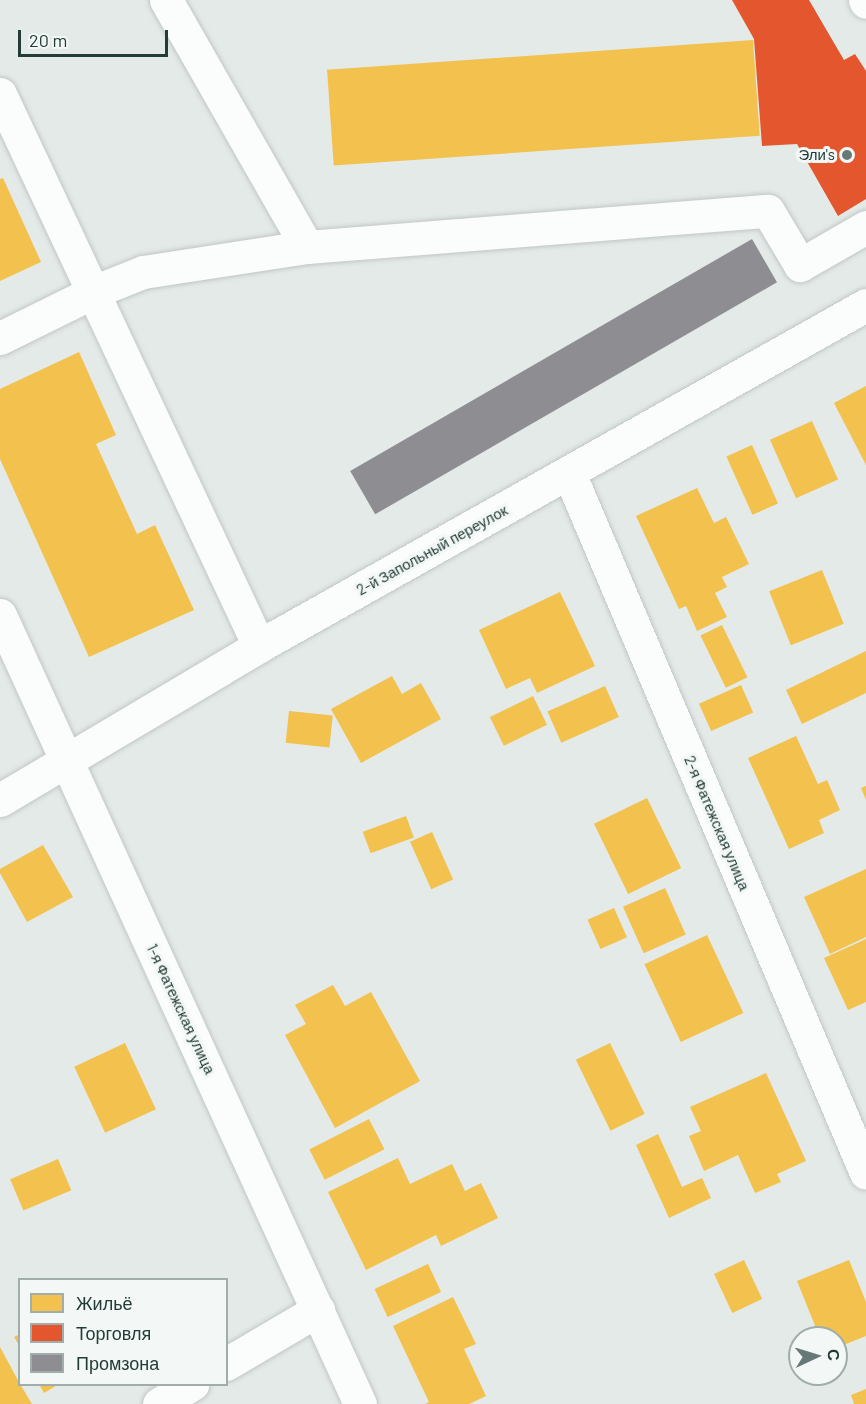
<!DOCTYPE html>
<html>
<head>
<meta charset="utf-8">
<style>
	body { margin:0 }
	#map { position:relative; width:866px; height:1404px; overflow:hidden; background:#e4eae8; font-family:Barlow,sans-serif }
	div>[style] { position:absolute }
	.homes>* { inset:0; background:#f2c14e; transform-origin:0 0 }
	.shops>* { inset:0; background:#e4572e }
	.industry>* { inset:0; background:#8d8d92; transform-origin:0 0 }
	.roads { filter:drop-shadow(0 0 2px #c1c7c5) drop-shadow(0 0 2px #c1c7c5) }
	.minor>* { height:33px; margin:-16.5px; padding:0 16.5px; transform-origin:16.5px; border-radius:16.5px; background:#fbfcfc }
	.dots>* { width:16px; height:16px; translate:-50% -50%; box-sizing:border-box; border:3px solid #f3f8f6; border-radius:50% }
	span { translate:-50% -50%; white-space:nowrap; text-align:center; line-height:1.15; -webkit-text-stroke:6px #f3f8f6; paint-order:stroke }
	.poi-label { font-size:15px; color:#233c38 }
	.right { translate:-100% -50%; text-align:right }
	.street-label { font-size:15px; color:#233c38 }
	.legend { position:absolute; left:18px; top:1278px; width:210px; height:108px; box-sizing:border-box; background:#f3f8f6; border:2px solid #a0adaa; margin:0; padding:8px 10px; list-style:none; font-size:18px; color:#233c38 }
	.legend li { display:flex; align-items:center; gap:12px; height:30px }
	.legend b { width:30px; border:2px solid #a0adaa }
	.north { position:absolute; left:788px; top:1326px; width:60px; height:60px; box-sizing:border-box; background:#f3f8f6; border:2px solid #a0adaa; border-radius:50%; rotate:86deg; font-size:16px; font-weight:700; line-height:24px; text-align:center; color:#233c38 }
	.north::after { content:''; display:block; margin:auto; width:21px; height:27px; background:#677976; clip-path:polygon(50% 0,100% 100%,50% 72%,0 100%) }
	.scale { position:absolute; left:18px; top:30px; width:150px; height:27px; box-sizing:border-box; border:3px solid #233c38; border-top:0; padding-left:8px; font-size:18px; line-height:21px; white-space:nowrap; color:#233c38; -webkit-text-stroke:4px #f3f8f6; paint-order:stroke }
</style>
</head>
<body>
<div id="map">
	<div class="homes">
		<div style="left:753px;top:40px;width:96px;height:427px;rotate:86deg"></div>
		<div style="clip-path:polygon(3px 178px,41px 262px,0 281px,0 179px)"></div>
		<div style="clip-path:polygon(79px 352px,116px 435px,96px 444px,137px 534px,155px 525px,194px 610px,89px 657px,0 459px,0 389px)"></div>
		<div style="clip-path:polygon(866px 386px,866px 465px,834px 403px)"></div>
		<div style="left:812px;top:421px;width:64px;height:46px;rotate:66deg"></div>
		<div style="left:752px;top:445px;width:64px;height:28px;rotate:66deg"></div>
		<div style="clip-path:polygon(697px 488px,714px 523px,726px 517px,749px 564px,722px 577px,727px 587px,715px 593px,727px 617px,697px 631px,686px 606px,679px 609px,636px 516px)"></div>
		<div style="left:822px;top:570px;width:58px;height:57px;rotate:68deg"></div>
		<div style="clip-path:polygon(560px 592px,595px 666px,537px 693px,530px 678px,506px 689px,479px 630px)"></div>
		<div style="left:722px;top:625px;width:58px;height:24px;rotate:64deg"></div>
		<div style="clip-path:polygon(866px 651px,866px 693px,802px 724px,786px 690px)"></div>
		<div style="clip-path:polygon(392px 676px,402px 694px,421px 683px,441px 719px,361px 763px,331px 709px)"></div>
		<div style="left:741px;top:685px;width:30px;height:46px;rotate:66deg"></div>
		<div style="left:605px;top:686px;width:34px;height:63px;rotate:66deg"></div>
		<div style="left:533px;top:696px;width:32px;height:48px;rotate:64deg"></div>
		<div style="left:289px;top:711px;width:44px;height:32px;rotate:6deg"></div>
		<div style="clip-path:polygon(796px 736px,818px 784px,827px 780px,840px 810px,819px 820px,824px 833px,789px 849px,748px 758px)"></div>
		<div style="clip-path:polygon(866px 786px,866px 800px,861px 788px)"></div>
		<div style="left:647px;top:798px;width:78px;height:59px;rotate:64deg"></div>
		<div style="left:406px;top:816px;width:23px;height:46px;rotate:70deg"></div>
		<div style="left:432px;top:832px;width:52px;height:24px;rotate:66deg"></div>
		<div style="clip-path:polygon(43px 845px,73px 897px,27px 922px,0 873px,0 869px)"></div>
		<div style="clip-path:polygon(866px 869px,866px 937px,830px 954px,804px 897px)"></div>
		<div style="left:665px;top:888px;width:51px;height:46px;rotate:66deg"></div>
		<div style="left:614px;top:908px;width:32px;height:29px;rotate:66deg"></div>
		<div style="left:707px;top:935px;width:86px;height:69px;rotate:65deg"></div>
		<div style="clip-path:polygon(866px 939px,866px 1002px,848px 1010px,824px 958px)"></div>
		<div style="clip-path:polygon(333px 985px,345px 1006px,371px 992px,420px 1081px,335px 1128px,285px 1035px,306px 1024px,295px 1005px)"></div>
		<div style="left:125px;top:1043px;width:73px;height:56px;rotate:65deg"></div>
		<div style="left:610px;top:1043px;width:79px;height:38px;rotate:64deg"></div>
		<div style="clip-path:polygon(766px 1073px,806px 1161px,777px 1174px,781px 1182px,755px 1193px,738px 1155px,704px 1171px,689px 1136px,701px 1131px,690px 1107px)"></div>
		<div style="left:369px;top:1119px;width:34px;height:67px;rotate:63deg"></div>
		<div style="clip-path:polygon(658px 1134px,682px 1187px,702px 1178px,711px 1198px,669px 1218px,636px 1145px)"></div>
		<div style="clip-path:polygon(398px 1158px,410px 1184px,452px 1164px,465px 1191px,481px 1183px,498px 1218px,441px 1246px,436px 1235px,366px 1270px,328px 1192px)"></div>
		<div style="left:58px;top:1159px;width:34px;height:52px;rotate:67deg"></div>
		<div style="left:744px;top:1260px;width:43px;height:33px;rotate:65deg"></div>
		<div style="clip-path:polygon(849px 1260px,866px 1302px,866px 1336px,836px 1348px,836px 1338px,820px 1338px,797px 1281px)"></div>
		<div style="left:428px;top:1264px;width:31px;height:59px;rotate:65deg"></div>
		<div style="clip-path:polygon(453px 1297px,476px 1344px,464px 1349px,486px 1396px,469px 1404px,425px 1404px,429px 1402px,393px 1326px)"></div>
		<div style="clip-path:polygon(20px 1334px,20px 1347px,14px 1337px)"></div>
		<div style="clip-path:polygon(0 1347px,20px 1384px,32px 1404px,0 1404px)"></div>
		<div style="clip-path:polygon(39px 1384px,59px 1384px,44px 1393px)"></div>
		<div style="clip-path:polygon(866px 1389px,866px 1404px,854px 1404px,851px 1395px)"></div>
	</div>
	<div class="shops">
		<div style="clip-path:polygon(732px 0,809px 0,844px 60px,855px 54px,866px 71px,866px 199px,838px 216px,797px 144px,762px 146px,754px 39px)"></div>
	</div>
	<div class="industry">
		<div style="left:752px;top:239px;width:50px;height:464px;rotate:60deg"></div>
	</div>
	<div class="roads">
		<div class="minor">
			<div style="left:166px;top:0;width:284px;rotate:60.3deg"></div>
			<div style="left:307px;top:247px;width:462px;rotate:-4.5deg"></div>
			<div style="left:768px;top:211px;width:63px;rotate:59.3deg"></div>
			<div style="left:800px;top:265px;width:76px;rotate:-29.9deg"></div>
			<div style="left:865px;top:0;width:2px;rotate:63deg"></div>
			<div style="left:0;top:94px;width:610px;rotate:64.86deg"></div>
			<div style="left:0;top:338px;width:104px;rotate:-26.3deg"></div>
			<div style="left:93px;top:292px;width:54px;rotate:-21.8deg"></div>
			<div style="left:143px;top:272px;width:166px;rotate:-8.7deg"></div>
			<div style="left:569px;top:473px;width:760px;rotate:67.01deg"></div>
			<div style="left:0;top:615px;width:867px;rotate:65.47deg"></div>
			<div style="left:0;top:800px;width:301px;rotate:-30.7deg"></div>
			<div style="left:259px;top:646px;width:696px;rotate:-29.33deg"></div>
			<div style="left:226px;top:1364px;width:107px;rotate:-30.4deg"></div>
			<div style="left:159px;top:1404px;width:39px;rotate:-31deg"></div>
		</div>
	</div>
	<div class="dots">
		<div style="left:847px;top:155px;background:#677976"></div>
	</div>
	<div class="poi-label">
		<span class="right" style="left:835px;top:155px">Эли's</span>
	</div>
	<div class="street-label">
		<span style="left:432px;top:550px;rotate:-29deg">2-й Запольный переулок</span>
		<span style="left:717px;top:823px;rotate:67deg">2-я Фатежская улица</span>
		<span style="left:181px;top:1009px;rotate:65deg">1-я Фатежская улица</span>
	</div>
	<ul class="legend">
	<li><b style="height:16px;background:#f2c14e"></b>Жильё</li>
	<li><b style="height:16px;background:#e4572e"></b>Торговля</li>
	<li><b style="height:16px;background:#8d8d92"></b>Промзона</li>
	</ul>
	<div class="north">С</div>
	<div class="scale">20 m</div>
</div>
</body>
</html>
